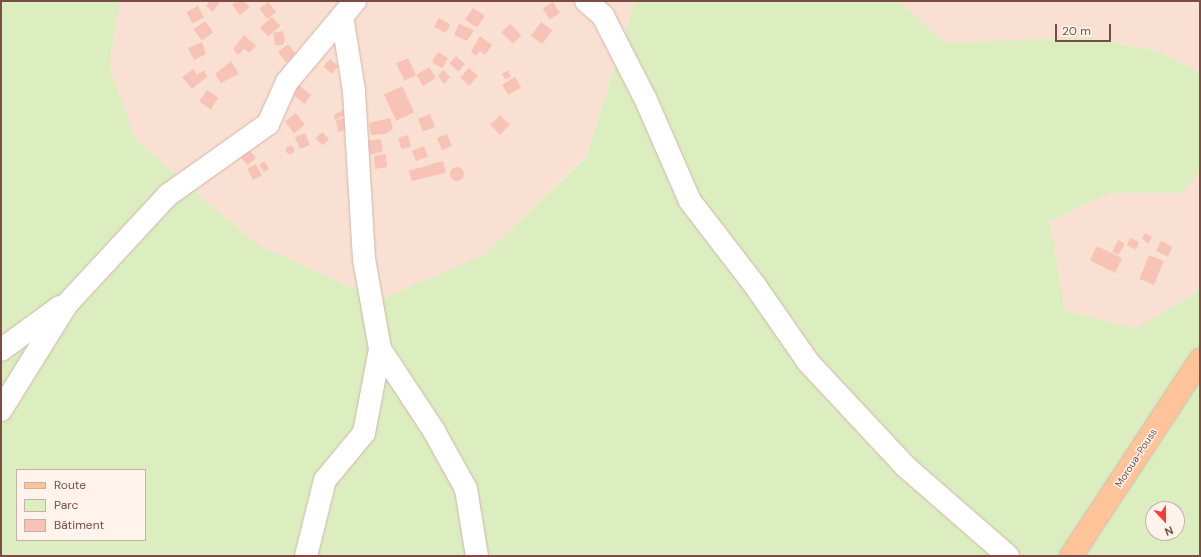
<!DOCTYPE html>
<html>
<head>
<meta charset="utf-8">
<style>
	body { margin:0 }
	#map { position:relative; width:1201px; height:557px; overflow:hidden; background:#feeee3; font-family:"DM Sans",sans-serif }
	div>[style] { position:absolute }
	.residential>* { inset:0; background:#f9e0d3 }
	.green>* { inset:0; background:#dcedc0 }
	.building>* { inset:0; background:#f7c3b7; transform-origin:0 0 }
	.round { border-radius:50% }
	.roads { filter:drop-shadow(0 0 1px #d3b4aa) drop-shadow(0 0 1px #d3b4aa) }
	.minor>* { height:22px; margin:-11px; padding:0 11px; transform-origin:11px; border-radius:11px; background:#fff }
	.major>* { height:22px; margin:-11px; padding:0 11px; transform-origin:11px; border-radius:11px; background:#ffc399 }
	span { translate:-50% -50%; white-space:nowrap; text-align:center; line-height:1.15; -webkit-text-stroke:3px #fff3eb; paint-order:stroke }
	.street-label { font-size:10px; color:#794d46 }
	.frame { position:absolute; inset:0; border:2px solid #794d46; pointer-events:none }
	.legend { position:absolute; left:16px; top:469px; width:130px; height:72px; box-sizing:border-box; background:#fff3eb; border:1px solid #c9b1a9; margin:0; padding:5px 7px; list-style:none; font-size:12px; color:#794d46 }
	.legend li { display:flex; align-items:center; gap:8px; height:20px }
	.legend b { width:20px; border:1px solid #c9b1a9 }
	.north { position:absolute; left:1145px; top:501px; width:40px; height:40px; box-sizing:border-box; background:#fff3eb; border:1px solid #c9b1a9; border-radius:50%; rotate:158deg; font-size:11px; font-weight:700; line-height:16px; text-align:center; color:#794d46 }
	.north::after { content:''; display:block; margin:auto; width:14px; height:18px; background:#f43d3c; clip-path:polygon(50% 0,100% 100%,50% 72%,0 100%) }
	.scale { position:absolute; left:1055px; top:24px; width:56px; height:18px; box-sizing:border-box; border:2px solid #794d46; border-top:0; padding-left:5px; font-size:12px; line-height:14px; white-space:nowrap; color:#794d46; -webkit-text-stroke:3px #fff3eb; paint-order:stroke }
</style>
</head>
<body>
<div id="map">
	<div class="residential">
		<div style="clip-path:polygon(120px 1px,635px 1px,586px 156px,485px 254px,379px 300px,256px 244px,135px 139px,109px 65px)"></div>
		<div style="clip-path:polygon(898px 1px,1200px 1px,1200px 73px,1160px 52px,1090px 37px,946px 43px)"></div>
		<div style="clip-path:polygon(1200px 170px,1200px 286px,1194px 294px,1136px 328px,1065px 311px,1050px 221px,1110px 193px,1182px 193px)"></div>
	</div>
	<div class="green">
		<div style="clip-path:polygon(evenodd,1px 1px,120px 1px,109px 65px,135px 139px,256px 244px,379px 300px,485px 254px,586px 157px,635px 1px,898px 1px,946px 43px,1090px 37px,1160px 52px,1200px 73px,1200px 170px,1182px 193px,1110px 193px,1050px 221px,1065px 311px,1136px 328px,1194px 294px,1200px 286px,1200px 556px,1px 556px,1px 1px,17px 470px,145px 470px,145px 540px,17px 540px,17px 470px,1px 1px,1153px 509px,1177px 509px,1177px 533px,1153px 533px,1153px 509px)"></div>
	</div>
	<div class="building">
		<div style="clip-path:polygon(210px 1px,220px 1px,213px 12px,206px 6px)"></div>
		<div style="clip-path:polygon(237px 1px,244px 1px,250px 7px,240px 15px,232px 5px)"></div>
		<div style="left:268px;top:2px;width:13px;height:11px;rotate:51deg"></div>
		<div style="left:553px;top:2px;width:13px;height:12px;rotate:58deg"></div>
		<div style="left:198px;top:6px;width:13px;height:13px;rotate:63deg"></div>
		<div style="left:473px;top:8px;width:14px;height:14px;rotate:34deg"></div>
		<div style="left:272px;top:17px;width:12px;height:16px;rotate:48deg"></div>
		<div style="left:439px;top:18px;width:13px;height:10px;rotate:29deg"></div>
		<div style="left:205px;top:21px;width:14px;height:14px;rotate:54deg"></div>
		<div style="left:541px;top:22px;width:14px;height:17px;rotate:36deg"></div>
		<div style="clip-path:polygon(459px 24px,474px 30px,467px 41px,454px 35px)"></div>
		<div style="left:510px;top:24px;width:16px;height:12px;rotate:45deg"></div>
		<div style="clip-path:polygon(283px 31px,285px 41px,283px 45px,275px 45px,273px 33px)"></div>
		<div style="clip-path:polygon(244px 35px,256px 46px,249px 53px,241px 46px,244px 49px,238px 55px,233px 49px)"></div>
		<div style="clip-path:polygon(480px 36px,492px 45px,485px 55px,480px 51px,476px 56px,471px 52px)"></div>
		<div style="clip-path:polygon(202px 42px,206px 54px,194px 60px,188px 48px)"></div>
		<div style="left:288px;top:44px;width:13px;height:13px;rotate:51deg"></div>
		<div style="left:438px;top:52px;width:12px;height:12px;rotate:31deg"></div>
		<div style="left:456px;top:56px;width:12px;height:10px;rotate:42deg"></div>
		<div style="left:408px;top:58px;width:19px;height:13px;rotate:65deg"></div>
		<div style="left:330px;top:59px;width:11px;height:10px;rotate:41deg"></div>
		<div style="clip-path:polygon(231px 61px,239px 74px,221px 83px,215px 74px)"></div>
		<div style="left:429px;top:67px;width:13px;height:15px;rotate:58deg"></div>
		<div style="left:469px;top:68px;width:12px;height:13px;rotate:42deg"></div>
		<div style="clip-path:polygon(193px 69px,197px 75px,204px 70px,207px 77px,192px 89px,182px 77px)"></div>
		<div style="clip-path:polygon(443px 70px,450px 77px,444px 84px,438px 76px)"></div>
		<div style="clip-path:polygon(508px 70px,511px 77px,505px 79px,502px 74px)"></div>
		<div style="left:515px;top:77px;width:12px;height:15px;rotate:59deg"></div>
		<div style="left:297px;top:84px;width:18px;height:11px;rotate:38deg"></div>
		<div style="left:402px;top:86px;width:29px;height:20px;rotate:65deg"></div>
		<div style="left:207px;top:90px;width:14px;height:14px;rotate:34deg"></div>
		<div style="clip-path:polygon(343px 110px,345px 115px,335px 120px,334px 115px)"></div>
		<div style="left:296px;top:113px;width:15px;height:14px;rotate:53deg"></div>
		<div style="left:430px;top:114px;width:14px;height:13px;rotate:69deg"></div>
		<div style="left:500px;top:115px;width:14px;height:14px;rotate:45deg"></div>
		<div style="clip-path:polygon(350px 117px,352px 128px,338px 132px,336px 120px)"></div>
		<div style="clip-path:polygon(390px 118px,393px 129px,386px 134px,371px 135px,369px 123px)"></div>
		<div style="left:322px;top:132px;width:10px;height:9px;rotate:45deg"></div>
		<div style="left:305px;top:133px;width:13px;height:11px;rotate:67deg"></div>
		<div style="left:447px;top:134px;width:13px;height:11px;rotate:67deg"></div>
		<div style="left:408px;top:135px;width:12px;height:10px;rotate:76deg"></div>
		<div style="clip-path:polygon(381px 139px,383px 151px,370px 155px,367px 141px)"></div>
		<div class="round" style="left:286px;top:146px;width:8px;height:8px"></div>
		<div style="left:424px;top:146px;width:11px;height:13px;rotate:68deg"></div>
		<div style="left:248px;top:149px;width:12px;height:11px;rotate:48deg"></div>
		<div style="clip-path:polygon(386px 154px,387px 167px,375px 169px,374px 156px)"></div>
		<div style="clip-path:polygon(264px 161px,269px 169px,264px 172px,259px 165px)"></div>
		<div style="left:443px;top:161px;width:12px;height:14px;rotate:76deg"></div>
		<div style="left:256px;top:164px;width:13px;height:10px;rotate:63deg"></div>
		<div style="left:430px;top:165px;width:11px;height:22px;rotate:75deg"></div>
		<div class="round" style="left:450px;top:167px;width:14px;height:14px"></div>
		<div style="clip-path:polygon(1145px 233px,1152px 237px,1148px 244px,1142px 238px)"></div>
		<div style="left:1130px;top:238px;width:10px;height:8px;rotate:24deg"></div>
		<div style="clip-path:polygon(1118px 240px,1125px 244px,1118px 255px,1112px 252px)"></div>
		<div style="left:1161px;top:241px;width:13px;height:11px;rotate:27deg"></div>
		<div style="left:1097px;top:246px;width:28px;height:16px;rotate:26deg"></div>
		<div style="left:1149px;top:255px;width:16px;height:26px;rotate:22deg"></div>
	</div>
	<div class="roads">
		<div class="minor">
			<div style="left:586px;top:1px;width:23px;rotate:41deg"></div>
			<div style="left:603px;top:16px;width:92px;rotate:62.9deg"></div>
			<div style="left:645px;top:98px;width:112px;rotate:66.4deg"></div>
			<div style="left:690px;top:201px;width:105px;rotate:52.4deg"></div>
			<div style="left:754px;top:284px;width:95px;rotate:55.3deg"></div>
			<div style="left:808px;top:362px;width:144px;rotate:47deg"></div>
			<div style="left:906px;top:467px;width:135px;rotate:41.1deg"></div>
			<div style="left:342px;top:16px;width:76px;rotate:80.9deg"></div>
			<div style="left:354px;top:91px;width:168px;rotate:86.6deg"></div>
			<div style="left:364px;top:259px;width:91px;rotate:79.9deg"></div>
			<div style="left:380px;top:349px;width:98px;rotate:56.6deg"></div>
			<div style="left:434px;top:431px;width:66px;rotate:61.1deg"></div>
			<div style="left:466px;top:489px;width:68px;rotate:80.7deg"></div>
			<div style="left:1px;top:350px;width:73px;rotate:-36.1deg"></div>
			<div style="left:1px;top:410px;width:125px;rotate:-58.1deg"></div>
			<div style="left:67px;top:304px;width:149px;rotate:-47.2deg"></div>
			<div style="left:168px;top:195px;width:123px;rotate:-35.4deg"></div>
			<div style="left:268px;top:124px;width:46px;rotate:-65.7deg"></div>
			<div style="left:287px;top:82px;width:106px;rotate:-50deg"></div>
			<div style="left:306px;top:556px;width:78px;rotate:-76deg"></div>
			<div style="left:325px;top:480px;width:61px;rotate:-50.3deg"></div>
			<div style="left:364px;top:433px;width:86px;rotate:-79.2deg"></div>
		</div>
		<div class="major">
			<div style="left:1071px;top:556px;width:235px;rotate:-56.6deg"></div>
		</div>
	</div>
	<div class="street-label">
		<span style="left:1136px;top:458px;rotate:-57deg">Moroua-Pouss</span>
	</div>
	<div class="frame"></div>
	<ul class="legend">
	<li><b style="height:5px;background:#ffc399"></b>Route</li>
	<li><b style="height:11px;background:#dcedc0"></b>Parc</li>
	<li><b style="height:11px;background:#f7c3b7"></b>Bâtiment</li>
	</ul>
	<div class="north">N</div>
	<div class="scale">20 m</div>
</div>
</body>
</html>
